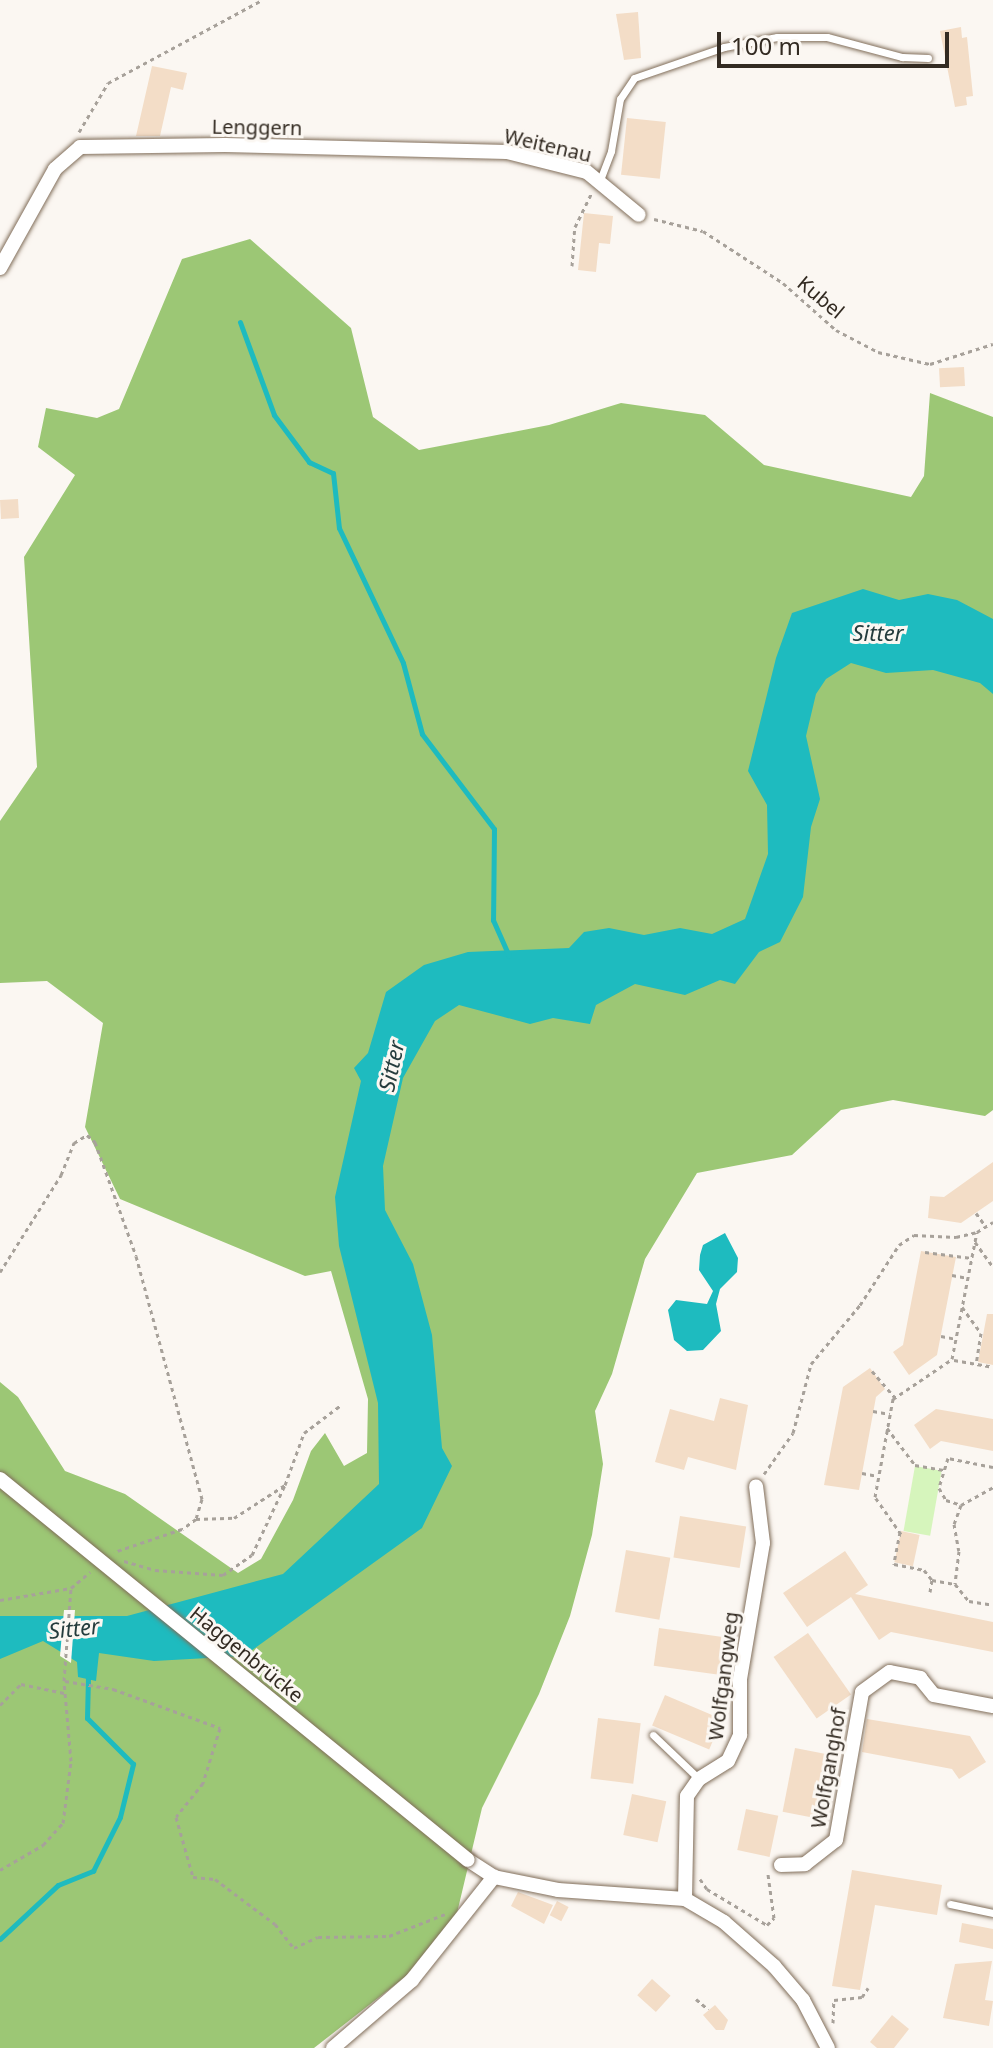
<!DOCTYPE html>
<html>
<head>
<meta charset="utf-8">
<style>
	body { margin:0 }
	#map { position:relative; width:993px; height:2048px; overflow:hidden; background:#fbf7f2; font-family:"Noto Sans",sans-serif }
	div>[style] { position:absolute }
	.green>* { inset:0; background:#d6f5bc; transform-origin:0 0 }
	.forest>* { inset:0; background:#9cc775 }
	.water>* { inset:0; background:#1ebbbf }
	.pier>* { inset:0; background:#fbf7f2 }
	.stream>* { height:5px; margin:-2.5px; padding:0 2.5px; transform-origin:2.5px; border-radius:2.5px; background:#1ebbbf }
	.building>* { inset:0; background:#f3ddc7; transform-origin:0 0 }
	.path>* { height:3px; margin-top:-1.5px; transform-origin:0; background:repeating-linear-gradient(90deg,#a7a19a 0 4px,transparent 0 8px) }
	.roads { filter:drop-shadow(0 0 2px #816e5a) drop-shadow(0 0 2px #816e5a) }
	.service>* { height:7px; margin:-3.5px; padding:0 3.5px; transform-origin:3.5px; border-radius:3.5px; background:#fff }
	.minor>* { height:14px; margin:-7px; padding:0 7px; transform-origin:7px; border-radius:7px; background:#fff }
	.bridges { filter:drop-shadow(0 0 2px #816e5a) drop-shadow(0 0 2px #816e5a) }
	.minor-bridge>* { height:14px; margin:-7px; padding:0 7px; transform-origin:7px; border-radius:7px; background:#fff }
	span { translate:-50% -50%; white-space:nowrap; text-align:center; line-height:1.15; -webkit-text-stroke:6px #fbf7f2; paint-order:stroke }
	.street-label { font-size:20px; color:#332b22 }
	.water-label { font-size:22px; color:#253c3d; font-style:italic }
	.scale { position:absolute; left:717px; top:32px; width:232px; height:36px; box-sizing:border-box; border:4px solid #332b22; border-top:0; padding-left:10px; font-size:24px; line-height:28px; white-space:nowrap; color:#332b22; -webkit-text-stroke:6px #fbf7f2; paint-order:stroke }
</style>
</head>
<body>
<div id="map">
	<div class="green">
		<div style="left:915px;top:1466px;width:27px;height:66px;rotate:10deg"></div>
	</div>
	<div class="forest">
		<div style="clip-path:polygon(250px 239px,351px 328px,373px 417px,419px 450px,549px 425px,621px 403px,705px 415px,764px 465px,911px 497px,924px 476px,930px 393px,993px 417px,993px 1110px,985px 1116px,893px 1100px,841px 1110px,792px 1155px,697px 1173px,645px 1259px,612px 1374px,595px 1411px,603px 1464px,592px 1535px,570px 1616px,539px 1694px,482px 1808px,457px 1913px,405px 1977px,314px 2048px,0 2048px,0 1382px,18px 1397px,65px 1471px,125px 1494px,238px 1573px,261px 1559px,293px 1500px,311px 1451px,325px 1433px,344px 1466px,367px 1453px,368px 1399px,331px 1271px,305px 1276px,120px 1199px,85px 1127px,103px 1023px,47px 981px,0 983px,0 821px,37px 767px,24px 557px,75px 475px,38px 447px,46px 408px,97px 418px,119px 409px,182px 259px)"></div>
	</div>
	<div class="water">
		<div style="clip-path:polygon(863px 589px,899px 600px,928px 594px,957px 600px,993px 619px,993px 694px,980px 683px,933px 670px,886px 673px,851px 663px,826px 679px,816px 694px,806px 736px,820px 799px,811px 827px,803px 897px,780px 942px,759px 952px,735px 984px,720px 980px,685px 995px,635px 984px,596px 1005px,590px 1024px,553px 1018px,530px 1024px,459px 1005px,435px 1021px,403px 1078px,383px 1166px,385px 1210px,413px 1264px,432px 1335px,442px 1448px,452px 1466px,422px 1528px,244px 1656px,154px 1661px,99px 1653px,96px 1681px,78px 1677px,77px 1662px,43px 1641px,0 1659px,0 1616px,127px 1616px,283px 1574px,379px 1484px,378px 1403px,339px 1246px,335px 1197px,361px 1081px,354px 1068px,368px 1053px,386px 992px,424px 965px,468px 952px,569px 948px,584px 932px,609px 928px,644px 935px,680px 928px,712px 934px,745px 919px,768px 854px,767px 805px,748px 771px,776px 658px,792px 613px)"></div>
		<div style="clip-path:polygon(725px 1233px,738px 1258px,737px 1272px,720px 1289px,716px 1304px,721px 1331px,703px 1350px,687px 1351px,674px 1340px,668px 1310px,676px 1300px,707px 1304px,713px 1291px,699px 1270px,700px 1255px,703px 1245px)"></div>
	</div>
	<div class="pier">
		<div style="clip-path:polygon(64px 1610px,75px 1610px,71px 1663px,60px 1656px)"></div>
	</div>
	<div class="stream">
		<div style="left:240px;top:322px;width:99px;rotate:69.9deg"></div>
		<div style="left:274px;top:415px;width:59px;rotate:53.3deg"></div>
		<div style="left:309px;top:462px;width:26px;rotate:25deg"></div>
		<div style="left:333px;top:473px;width:55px;rotate:83.8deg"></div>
		<div style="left:339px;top:528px;width:149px;rotate:64.6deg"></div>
		<div style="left:403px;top:663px;width:73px;rotate:75deg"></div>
		<div style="left:422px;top:734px;width:119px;rotate:52.8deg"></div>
		<div style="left:494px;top:829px;width:91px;rotate:90.6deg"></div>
		<div style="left:493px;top:920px;width:39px;rotate:66deg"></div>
		<div style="left:0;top:1939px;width:79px;rotate:-43deg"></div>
		<div style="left:58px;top:1885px;width:38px;rotate:-22deg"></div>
		<div style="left:93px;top:1871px;width:60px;rotate:-63.4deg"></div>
		<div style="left:120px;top:1817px;width:55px;rotate:-76.2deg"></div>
		<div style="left:133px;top:1764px;width:65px;rotate:-135deg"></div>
		<div style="left:87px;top:1718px;width:42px;rotate:-88.6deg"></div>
	</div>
	<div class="building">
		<div style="clip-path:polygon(638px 12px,641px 58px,624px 60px,616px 14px)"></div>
		<div style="clip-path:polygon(961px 27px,962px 38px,967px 37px,973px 96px,966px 97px,967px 105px,955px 107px,940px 31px)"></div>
		<div style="clip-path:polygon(152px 66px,187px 73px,183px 90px,171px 87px,160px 136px,136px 136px)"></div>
		<div style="left:627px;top:118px;width:39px;height:57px;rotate:6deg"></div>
		<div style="clip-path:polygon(584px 213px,613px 216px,610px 244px,599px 243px,596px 272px,578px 270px)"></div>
		<div style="left:964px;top:367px;width:19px;height:25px;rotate:87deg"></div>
		<div style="left:18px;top:499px;width:19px;height:18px;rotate:87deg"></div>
		<div style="clip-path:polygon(993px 1162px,993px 1201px,961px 1223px,928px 1218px,930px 1196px,944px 1197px)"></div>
		<div style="clip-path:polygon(921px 1251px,956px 1257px,937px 1355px,909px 1375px,893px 1352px,903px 1345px)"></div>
		<div style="clip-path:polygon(987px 1314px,993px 1314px,993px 1365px,978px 1362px)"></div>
		<div style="clip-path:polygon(870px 1368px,885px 1389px,876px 1397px,859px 1490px,824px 1485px,843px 1387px)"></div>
		<div style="clip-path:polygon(720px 1398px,748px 1405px,736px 1470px,688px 1457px,684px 1470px,655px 1462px,670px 1409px,714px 1421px)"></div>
		<div style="clip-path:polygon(936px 1409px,993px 1419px,993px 1451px,941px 1441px,930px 1449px,914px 1425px)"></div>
		<div style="left:680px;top:1516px;width:67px;height:42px;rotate:9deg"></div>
		<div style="left:901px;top:1531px;width:19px;height:32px;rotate:12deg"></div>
		<div style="left:626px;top:1550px;width:45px;height:63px;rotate:10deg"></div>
		<div style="clip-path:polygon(845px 1551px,868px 1585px,855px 1594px,993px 1622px,993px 1652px,891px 1632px,879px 1640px,851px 1597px,807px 1627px,783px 1593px)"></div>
		<div style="left:659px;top:1628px;width:66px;height:38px;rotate:8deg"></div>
		<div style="left:808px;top:1633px;width:75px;height:42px;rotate:55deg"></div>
		<div style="left:665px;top:1695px;width:62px;height:33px;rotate:23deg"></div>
		<div style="left:598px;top:1718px;width:43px;height:61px;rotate:7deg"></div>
		<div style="clip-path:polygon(867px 1719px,970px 1736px,986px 1762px,959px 1779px,952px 1769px,862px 1752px)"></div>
		<div style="left:795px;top:1748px;width:42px;height:65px;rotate:11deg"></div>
		<div style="left:632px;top:1794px;width:35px;height:42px;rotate:12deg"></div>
		<div style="left:746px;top:1809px;width:33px;height:42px;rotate:12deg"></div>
		<div style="clip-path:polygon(852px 1870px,942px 1885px,937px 1915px,875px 1905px,860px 1990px,832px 1986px)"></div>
		<div style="clip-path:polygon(518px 1892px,553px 1905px,544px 1924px,511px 1906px)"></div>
		<div style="left:557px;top:1901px;width:13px;height:16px;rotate:27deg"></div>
		<div style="clip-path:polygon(962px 1923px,993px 1929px,993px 1949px,959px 1942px)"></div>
		<div style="clip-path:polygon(992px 1961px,985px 2000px,993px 2001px,989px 2026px,943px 2018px,955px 1964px)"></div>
		<div style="left:652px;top:1979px;width:25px;height:22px;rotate:42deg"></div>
		<div style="clip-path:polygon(715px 2005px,728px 2020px,724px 2030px,716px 2030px,703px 2015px)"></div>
		<div style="clip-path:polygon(892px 2015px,909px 2029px,894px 2048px,877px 2048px,870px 2042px)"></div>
	</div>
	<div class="path">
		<div style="left:79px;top:132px;width:57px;rotate:-59.4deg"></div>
		<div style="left:108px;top:83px;width:175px;rotate:-28.3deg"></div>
		<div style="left:654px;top:219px;width:50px;rotate:13.8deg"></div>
		<div style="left:703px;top:231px;width:95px;rotate:33deg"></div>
		<div style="left:783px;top:283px;width:71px;rotate:41.6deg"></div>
		<div style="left:836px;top:330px;width:47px;rotate:27.6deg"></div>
		<div style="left:878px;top:352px;width:53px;rotate:13deg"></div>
		<div style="left:930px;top:364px;width:66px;rotate:-17.6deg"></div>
		<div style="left:572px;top:266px;width:39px;rotate:-86deg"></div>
		<div style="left:575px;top:227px;width:37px;rotate:-64deg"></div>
		<div style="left:976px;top:1213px;width:17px;rotate:54deg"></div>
		<div style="left:975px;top:1242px;width:31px;rotate:54deg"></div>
		<div style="left:925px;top:1252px;width:47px;rotate:7.3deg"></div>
		<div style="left:0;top:1272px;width:115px;rotate:-57.8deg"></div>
		<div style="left:61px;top:1175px;width:35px;rotate:-68deg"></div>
		<div style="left:74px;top:1143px;width:15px;rotate:-32deg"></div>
		<div style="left:87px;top:1135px;width:11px;rotate:41deg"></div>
		<div style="left:95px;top:1142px;width:121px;rotate:70.2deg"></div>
		<div style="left:136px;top:1256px;width:252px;rotate:74.8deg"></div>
		<div style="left:202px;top:1499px;width:21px;rotate:107deg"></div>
		<div style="left:196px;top:1519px;width:17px;rotate:144deg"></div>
		<div style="left:182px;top:1529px;width:72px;rotate:161.3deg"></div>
		<div style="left:952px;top:1275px;width:16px;rotate:11deg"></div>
		<div style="left:962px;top:1307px;width:32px;rotate:54deg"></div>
		<div style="left:981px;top:1333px;width:31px;rotate:99deg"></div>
		<div style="left:941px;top:1336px;width:15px;rotate:11deg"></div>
		<div style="left:954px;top:1360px;width:40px;rotate:10deg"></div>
		<div style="left:872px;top:1371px;width:35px;rotate:49deg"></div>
		<div style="left:873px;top:1411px;width:17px;rotate:10deg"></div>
		<div style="left:887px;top:1428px;width:46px;rotate:52.9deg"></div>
		<div style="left:915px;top:1465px;width:29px;rotate:10deg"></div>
		<div style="left:993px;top:1467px;width:46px;rotate:-168.7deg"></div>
		<div style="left:948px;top:1458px;width:31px;rotate:107deg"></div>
		<div style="left:939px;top:1488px;width:14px;rotate:60deg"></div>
		<div style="left:946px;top:1500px;width:16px;rotate:18deg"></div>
		<div style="left:961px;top:1505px;width:37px;rotate:-29deg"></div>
		<div style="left:862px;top:1473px;width:16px;rotate:11deg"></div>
		<div style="left:764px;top:1474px;width:50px;rotate:-54.7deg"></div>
		<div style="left:793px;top:1433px;width:71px;rotate:-75.4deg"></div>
		<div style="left:811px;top:1364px;width:77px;rotate:-50.3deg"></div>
		<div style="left:860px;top:1305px;width:72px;rotate:-57deg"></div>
		<div style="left:899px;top:1245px;width:18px;rotate:-34deg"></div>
		<div style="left:914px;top:1235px;width:42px;rotate:2.7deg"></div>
		<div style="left:956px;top:1237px;width:22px;rotate:-13deg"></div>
		<div style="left:961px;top:1505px;width:20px;rotate:110deg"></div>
		<div style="left:954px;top:1524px;width:27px;rotate:80deg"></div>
		<div style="left:959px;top:1551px;width:33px;rotate:97deg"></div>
		<div style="left:955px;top:1584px;width:22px;rotate:51deg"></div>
		<div style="left:969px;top:1601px;width:24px;rotate:9deg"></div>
		<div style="left:196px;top:1519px;width:38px;rotate:-2deg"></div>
		<div style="left:234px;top:1518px;width:61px;rotate:-32.9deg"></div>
		<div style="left:285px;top:1485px;width:55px;rotate:-69.9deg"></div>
		<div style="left:304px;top:1433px;width:46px;rotate:-37.1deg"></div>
		<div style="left:900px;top:1532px;width:33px;rotate:101deg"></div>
		<div style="left:894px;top:1564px;width:31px;rotate:11deg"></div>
		<div style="left:924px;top:1570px;width:13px;rotate:51deg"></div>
		<div style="left:932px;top:1580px;width:23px;rotate:10deg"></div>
		<div style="left:901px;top:1534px;width:45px;rotate:-125.1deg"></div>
		<div style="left:875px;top:1497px;width:100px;rotate:-79.6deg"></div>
		<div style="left:893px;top:1399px;width:71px;rotate:-34.1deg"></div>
		<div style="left:952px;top:1359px;width:129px;rotate:-78.9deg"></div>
		<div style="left:977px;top:1232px;width:19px;rotate:-32deg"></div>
		<div style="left:124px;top:1561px;width:32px;rotate:16deg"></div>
		<div style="left:155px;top:1570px;width:68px;rotate:4.2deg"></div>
		<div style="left:223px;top:1575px;width:35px;rotate:-35deg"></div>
		<div style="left:252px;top:1555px;width:77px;rotate:-64.8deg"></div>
		<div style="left:930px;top:1592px;width:12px;rotate:-81deg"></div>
		<div style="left:0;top:1600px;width:72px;rotate:-9.6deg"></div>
		<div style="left:65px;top:1681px;width:49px;rotate:9.5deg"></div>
		<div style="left:113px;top:1689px;width:114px;rotate:20deg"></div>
		<div style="left:220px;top:1728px;width:58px;rotate:107.2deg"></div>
		<div style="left:203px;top:1783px;width:43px;rotate:128.5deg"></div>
		<div style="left:176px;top:1817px;width:62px;rotate:74.2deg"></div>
		<div style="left:193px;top:1877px;width:22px;rotate:5deg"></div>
		<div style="left:215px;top:1879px;width:75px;rotate:36.9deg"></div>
		<div style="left:275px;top:1924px;width:31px;rotate:52deg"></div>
		<div style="left:294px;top:1948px;width:26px;rotate:-25deg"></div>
		<div style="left:318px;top:1937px;width:71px;rotate:-0.8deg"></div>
		<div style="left:389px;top:1936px;width:60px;rotate:-21.4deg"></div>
		<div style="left:0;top:1705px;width:30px;rotate:-45deg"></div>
		<div style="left:21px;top:1684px;width:44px;rotate:11.8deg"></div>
		<div style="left:0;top:1870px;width:50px;rotate:-30.2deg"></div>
		<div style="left:43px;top:1845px;width:30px;rotate:-48deg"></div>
		<div style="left:63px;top:1823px;width:63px;rotate:-82.6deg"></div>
		<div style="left:71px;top:1761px;width:80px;rotate:-95deg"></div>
		<div style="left:64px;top:1681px;width:93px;rotate:-85.7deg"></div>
		<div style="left:71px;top:1588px;width:25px;rotate:-40deg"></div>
		<div style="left:700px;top:1879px;width:12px;rotate:55deg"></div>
		<div style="left:707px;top:1889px;width:70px;rotate:31deg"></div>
		<div style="left:767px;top:1925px;width:10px;rotate:-45deg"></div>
		<div style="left:774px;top:1918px;width:44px;rotate:-97.8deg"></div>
		<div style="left:696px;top:1999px;width:16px;rotate:40deg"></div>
		<div style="left:833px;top:2023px;width:23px;rotate:-88deg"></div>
		<div style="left:834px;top:2000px;width:28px;rotate:-6deg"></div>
		<div style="left:862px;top:1997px;width:11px;rotate:-56deg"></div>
	</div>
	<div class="roads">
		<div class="service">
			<div style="left:600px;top:180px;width:31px;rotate:-69deg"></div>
			<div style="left:611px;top:151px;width:53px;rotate:-80.2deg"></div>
			<div style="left:620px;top:99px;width:25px;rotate:-56deg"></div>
			<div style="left:634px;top:78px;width:95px;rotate:-19deg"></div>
			<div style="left:724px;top:47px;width:54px;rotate:-10.7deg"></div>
			<div style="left:777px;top:37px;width:50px"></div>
			<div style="left:827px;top:37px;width:78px;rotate:14.9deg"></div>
			<div style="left:902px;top:57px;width:26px;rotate:2deg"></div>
			<div style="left:653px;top:1735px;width:64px;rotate:43.7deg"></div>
			<div style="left:950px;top:1904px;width:44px;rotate:11.8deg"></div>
		</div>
		<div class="minor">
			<div style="left:0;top:268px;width:113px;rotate:-60.9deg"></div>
			<div style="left:55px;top:169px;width:33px;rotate:-41deg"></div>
			<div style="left:80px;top:147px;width:145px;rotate:-0.8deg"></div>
			<div style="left:225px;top:145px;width:282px;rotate:1.4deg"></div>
			<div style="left:507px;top:152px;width:82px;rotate:14deg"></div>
			<div style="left:587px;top:172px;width:67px;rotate:39.6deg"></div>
			<div style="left:468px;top:1860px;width:31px;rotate:33deg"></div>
			<div style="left:494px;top:1877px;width:65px;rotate:11.5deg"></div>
			<div style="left:558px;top:1890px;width:127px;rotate:4.1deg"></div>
			<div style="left:685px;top:1899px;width:45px;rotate:30.5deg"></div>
			<div style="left:724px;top:1922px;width:67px;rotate:41.3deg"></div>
			<div style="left:774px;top:1966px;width:45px;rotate:49.5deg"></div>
			<div style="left:803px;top:2000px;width:54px;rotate:62.5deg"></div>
			<div style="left:781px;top:1865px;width:24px;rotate:-2deg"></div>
			<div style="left:805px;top:1864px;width:39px;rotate:-38deg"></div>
			<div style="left:836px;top:1840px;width:150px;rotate:-80deg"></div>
			<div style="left:862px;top:1692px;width:34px;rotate:-36deg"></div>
			<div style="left:890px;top:1672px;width:31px;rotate:11deg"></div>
			<div style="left:920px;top:1678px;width:22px;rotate:51deg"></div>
			<div style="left:934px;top:1695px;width:60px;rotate:10.6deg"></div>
			<div style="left:685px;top:1899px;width:103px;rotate:-88.9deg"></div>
			<div style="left:687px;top:1796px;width:21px;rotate:-55deg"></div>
			<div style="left:699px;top:1779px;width:34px;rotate:-32deg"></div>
			<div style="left:728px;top:1761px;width:29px;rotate:-65deg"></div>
			<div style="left:740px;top:1735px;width:56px;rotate:-90deg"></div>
			<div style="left:740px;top:1679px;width:138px;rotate:-80.4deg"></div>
			<div style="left:763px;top:1543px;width:57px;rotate:-97deg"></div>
			<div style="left:333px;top:2048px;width:104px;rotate:-40.7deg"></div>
			<div style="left:412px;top:1980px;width:132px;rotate:-51.5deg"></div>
		</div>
	</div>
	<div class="bridges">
		<div class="minor-bridge">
			<div style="left:0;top:1479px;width:603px;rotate:39.15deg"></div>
		</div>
	</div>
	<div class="street-label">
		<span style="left:257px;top:127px;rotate:1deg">Lenggern</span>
		<span style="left:548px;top:145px;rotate:13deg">Weitenau</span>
		<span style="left:821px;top:297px;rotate:40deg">Kubel</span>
		<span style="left:247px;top:1654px;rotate:39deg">Haggenbrücke</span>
		<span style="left:723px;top:1676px;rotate:-83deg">Wolfgangweg</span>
		<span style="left:828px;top:1768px;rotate:-80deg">Wolfganghof</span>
	</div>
	<div class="water-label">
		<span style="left:878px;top:633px">Sitter</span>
		<span style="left:391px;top:1066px;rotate:-78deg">Sitter</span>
		<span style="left:74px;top:1628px;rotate:-6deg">Sitter</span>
	</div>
	<div class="scale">100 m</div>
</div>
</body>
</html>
